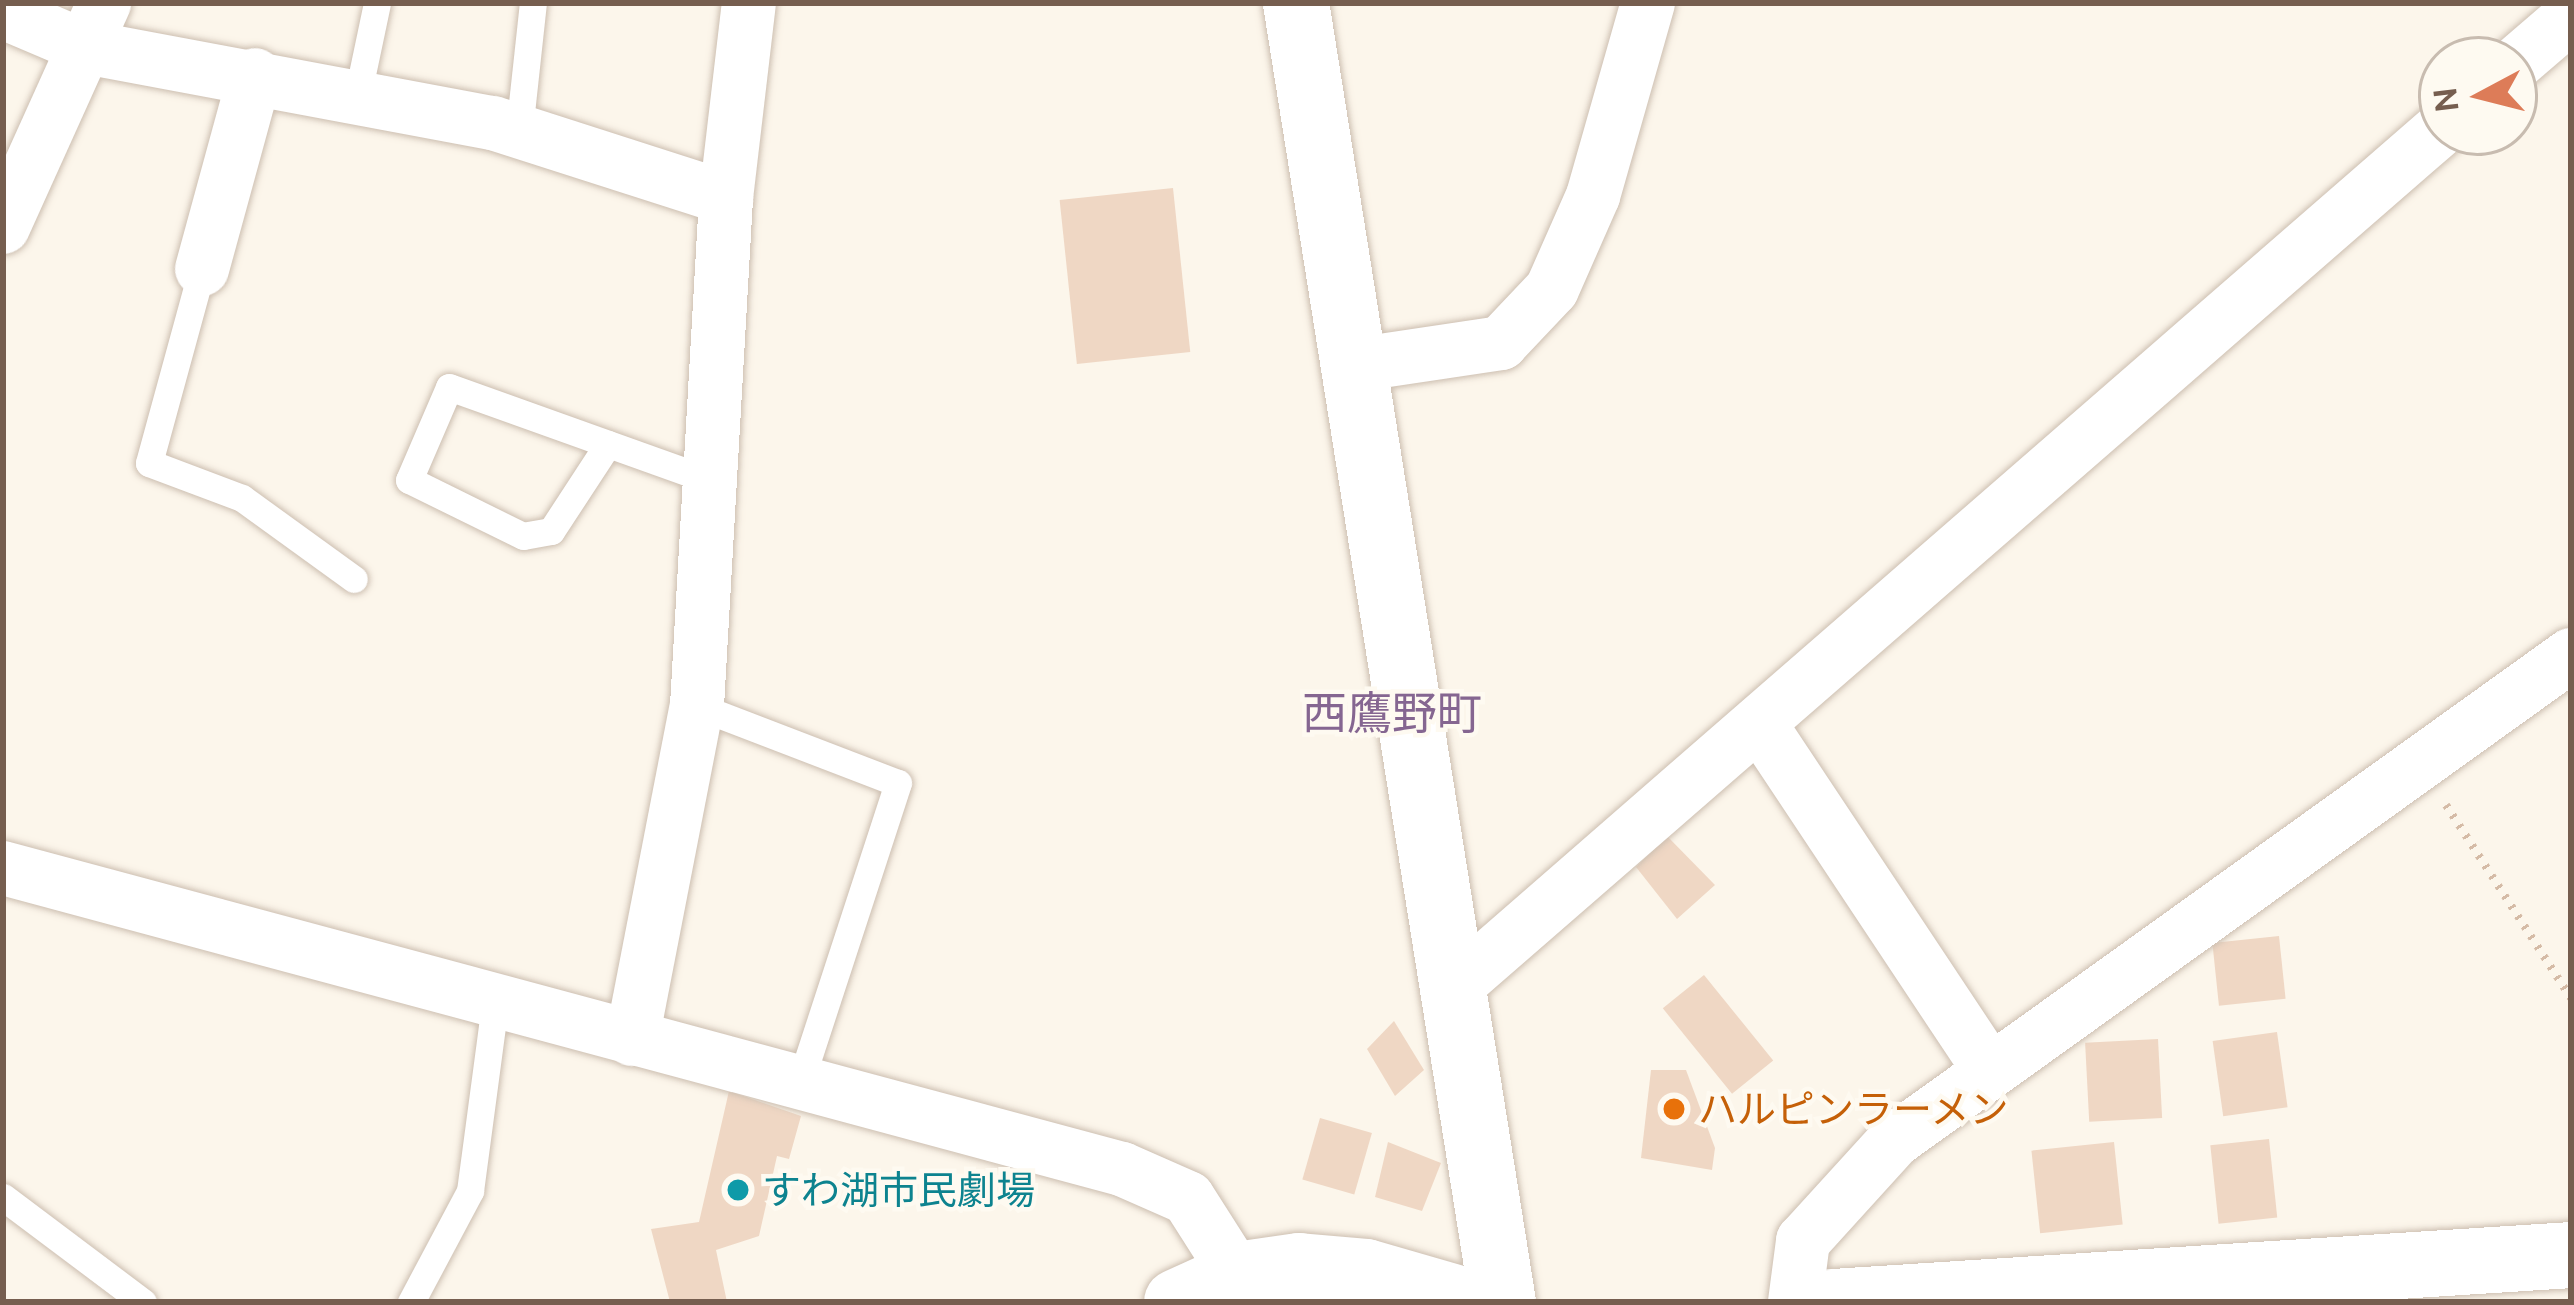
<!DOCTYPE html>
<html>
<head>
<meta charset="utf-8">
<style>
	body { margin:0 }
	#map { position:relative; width:2574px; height:1305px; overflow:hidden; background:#fcf6eb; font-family:Ubuntu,"Noto Sans JP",sans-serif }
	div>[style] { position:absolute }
	.building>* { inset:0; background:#efd7c4; transform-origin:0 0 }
	.path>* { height:8px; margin-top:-4px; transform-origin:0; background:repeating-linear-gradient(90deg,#d5bba6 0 3px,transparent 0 12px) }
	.roads { filter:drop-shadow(0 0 3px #cdbfb1) drop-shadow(0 0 3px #cdbfb1) }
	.service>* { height:27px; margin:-13.5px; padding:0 13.5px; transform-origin:13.5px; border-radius:13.5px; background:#fff }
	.minor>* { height:54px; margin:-27px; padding:0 27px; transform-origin:27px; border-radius:27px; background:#fff }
	.tertiary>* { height:66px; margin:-33px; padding:0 33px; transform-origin:33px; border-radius:33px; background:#fff }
	.secondary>* { height:66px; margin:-33px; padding:0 33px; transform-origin:33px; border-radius:33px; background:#fff }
	.dots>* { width:33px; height:33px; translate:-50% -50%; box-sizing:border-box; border:6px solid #fefaf1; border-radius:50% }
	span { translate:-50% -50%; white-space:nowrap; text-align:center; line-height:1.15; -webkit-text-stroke:9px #fefaf1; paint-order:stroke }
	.food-label { font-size:39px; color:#c56008 }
	.left { translate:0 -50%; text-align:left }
	.culture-label { font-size:39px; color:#0d838f }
	.quarter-label { font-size:45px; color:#856691 }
	.frame { position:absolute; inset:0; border:6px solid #765e4f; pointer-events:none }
	.north { position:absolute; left:2418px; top:36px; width:120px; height:120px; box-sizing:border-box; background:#fefaf1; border:3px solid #c8bcb0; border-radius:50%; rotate:263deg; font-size:33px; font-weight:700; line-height:48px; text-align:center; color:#765e4f }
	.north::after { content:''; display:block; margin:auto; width:42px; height:54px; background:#dd7c58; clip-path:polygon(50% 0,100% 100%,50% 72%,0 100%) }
</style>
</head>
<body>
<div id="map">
	<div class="building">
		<div style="left:1173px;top:188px;width:165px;height:114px;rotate:84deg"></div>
		<div style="clip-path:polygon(1667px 836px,1715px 885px,1677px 919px,1636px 867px)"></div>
		<div style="left:2279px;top:936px;width:63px;height:67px;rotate:84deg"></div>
		<div style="left:1704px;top:975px;width:110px;height:53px;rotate:51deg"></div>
		<div style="clip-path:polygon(1394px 1021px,1424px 1070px,1395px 1096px,1367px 1049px)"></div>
		<div style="left:2277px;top:1032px;width:76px;height:65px;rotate:82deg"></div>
		<div style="left:2158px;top:1039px;width:79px;height:73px;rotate:87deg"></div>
		<div style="clip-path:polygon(1651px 1070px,1686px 1070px,1715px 1148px,1712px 1170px,1641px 1158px)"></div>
		<div style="clip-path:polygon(729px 1091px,801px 1116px,789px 1159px,777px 1156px,759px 1236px,716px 1250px,727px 1302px,670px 1302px,651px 1229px,699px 1222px)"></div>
		<div style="left:1320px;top:1118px;width:54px;height:64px;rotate:16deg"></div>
		<div style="left:2269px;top:1139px;width:79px;height:59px;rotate:84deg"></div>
		<div style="clip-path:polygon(1388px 1142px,1441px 1163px,1422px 1211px,1375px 1197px)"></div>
		<div style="left:2114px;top:1142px;width:83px;height:83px;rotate:84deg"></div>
	</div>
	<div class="path">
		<div style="left:2446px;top:805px;width:230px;rotate:57.1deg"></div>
	</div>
	<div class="roads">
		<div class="service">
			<div style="left:357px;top:98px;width:97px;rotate:-78.1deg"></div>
			<div style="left:519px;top:131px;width:129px;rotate:-83.8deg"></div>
			<div style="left:202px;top:269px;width:201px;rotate:105.3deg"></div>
			<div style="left:149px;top:463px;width:99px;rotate:20.6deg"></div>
			<div style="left:242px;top:498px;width:138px;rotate:35.9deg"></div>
			<div style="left:608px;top:444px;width:104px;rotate:123.2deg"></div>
			<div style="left:551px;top:531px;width:28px;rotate:170deg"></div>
			<div style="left:523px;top:536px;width:127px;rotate:-153.8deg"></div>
			<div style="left:409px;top:480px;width:101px;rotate:-66.7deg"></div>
			<div style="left:449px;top:387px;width:276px;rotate:19.7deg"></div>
			<div style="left:697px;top:706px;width:215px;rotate:21deg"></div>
			<div style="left:898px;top:783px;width:318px;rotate:108.1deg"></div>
			<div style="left:3px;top:1197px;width:175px;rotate:36.9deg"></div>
			<div style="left:411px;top:1302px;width:126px;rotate:-62deg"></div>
			<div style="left:470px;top:1191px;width:189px;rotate:-82.4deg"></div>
		</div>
		<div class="minor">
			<div style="left:3px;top:12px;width:89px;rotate:23.1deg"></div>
			<div style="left:85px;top:47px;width:415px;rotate:10.6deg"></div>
			<div style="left:493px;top:123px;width:245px;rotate:17.8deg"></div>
			<div style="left:2514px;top:65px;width:75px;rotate:-40.7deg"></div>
			<div style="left:3px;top:227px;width:246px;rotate:-65.7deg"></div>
			<div style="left:202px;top:269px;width:201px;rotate:-74.7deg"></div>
			<div style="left:1354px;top:365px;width:149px;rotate:-8.5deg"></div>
			<div style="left:1501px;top:343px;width:74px;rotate:-46.6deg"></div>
			<div style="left:1552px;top:289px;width:102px;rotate:-66.2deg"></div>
			<div style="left:1593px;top:196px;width:201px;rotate:-74.1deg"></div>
			<div style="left:1759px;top:723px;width:418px;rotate:56.4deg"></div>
			<div style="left:3px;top:868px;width:1159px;rotate:15.06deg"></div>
			<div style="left:1122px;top:1169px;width:72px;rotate:23.7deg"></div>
			<div style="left:1188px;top:1198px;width:91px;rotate:57.5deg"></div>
			<div style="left:1456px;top:986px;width:1307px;rotate:-41.03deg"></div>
			<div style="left:632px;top:1039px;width:339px;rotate:-79deg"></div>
			<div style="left:697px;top:706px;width:509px;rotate:-86.73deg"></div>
			<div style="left:726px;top:198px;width:196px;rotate:-83.3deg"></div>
			<div style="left:1795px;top:1302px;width:62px;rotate:-82.5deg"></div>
			<div style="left:1803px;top:1241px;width:137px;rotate:-47.7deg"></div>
			<div style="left:1895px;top:1140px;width:832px;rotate:-35.66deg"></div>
		</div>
		<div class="tertiary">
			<div style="left:1296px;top:3px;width:1315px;rotate:80.95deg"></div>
		</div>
		<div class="secondary">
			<div style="left:1177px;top:1302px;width:66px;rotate:-24.2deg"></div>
			<div style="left:1237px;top:1275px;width:63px;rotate:-8.3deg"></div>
			<div style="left:1299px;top:1266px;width:67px;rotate:5.1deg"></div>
			<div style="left:1366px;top:1272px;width:108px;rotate:16.1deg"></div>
			<div style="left:1833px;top:1302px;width:739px;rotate:-3.64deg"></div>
		</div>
	</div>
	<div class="dots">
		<div style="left:1674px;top:1109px;background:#e8710a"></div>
		<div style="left:738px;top:1190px;background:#0f9aa8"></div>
	</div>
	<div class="food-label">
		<span class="left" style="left:1698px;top:1109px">ハルピンラーメン</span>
	</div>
	<div class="culture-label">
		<span class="left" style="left:762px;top:1190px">すわ湖市民劇場</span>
	</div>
	<div class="quarter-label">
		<span style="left:1392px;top:713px">西鷹野町</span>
	</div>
	<div class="frame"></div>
	<div class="north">N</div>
</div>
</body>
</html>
